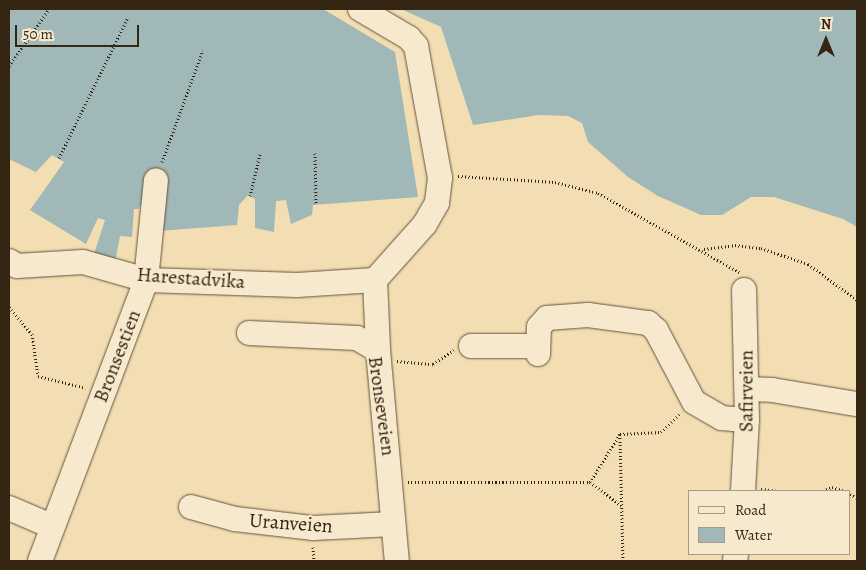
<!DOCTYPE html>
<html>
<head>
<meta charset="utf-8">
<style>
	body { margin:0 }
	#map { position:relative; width:866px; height:570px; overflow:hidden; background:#f3ddb3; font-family:Alegreya,serif }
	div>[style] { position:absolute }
	.water>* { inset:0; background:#a0b9b8 }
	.path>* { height:3px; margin-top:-1.5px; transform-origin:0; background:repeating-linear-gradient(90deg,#352613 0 1px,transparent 0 3.5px) }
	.roads { filter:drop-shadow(0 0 1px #64543b) drop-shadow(0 0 1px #64543b) }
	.minor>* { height:24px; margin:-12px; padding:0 12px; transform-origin:12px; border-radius:12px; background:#f7e9ce }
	span { translate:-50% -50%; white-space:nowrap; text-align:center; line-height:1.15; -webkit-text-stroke:4px #f7e9ce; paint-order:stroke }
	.street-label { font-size:20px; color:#352613 }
	.frame { position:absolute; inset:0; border:10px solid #352613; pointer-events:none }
	.legend { position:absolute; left:688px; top:490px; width:162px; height:65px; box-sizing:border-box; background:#f7e9ce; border:1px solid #a99b83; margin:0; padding:6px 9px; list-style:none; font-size:15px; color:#352613 }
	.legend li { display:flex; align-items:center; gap:10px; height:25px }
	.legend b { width:25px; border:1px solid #a99b83 }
	.north { position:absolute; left:801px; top:15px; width:50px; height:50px; -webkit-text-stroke:4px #f7e9ce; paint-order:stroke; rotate:0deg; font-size:14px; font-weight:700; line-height:20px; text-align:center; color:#352613 }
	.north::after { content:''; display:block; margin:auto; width:18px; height:22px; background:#352613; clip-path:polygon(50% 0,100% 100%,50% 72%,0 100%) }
	.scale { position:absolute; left:15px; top:25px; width:124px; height:22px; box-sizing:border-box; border:2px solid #352613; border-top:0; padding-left:6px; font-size:15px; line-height:18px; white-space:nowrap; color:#352613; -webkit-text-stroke:4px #f7e9ce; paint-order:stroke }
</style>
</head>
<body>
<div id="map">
	<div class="water">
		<div style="clip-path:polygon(9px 9px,323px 9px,395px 52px,418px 197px,313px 205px,312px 215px,291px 224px,286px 200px,276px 201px,274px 232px,255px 228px,255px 199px,248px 195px,239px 205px,237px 225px,159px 231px,151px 179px,139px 209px,134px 209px,132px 237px,120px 236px,115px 262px,93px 257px,105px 220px,98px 218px,86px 244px,30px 210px,64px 162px,52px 155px,36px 172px,9px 159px)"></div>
		<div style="clip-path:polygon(401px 9px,857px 9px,857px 227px,843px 219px,774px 197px,751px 197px,722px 215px,701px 215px,658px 196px,628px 177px,588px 142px,582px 123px,568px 116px,539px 115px,473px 125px,441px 27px)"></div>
	</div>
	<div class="path">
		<div style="left:9px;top:66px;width:70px;rotate:-54.9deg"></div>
		<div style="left:315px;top:153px;width:52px;rotate:88.9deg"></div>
		<div style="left:59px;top:158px;width:155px;rotate:-63.9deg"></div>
		<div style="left:162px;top:162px;width:119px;rotate:-69.9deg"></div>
		<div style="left:458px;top:176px;width:97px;rotate:3.5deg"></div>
		<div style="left:555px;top:182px;width:44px;rotate:14.3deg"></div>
		<div style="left:598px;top:193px;width:162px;rotate:29.3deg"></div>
		<div style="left:250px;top:196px;width:43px;rotate:-76.6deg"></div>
		<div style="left:704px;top:249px;width:31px;rotate:-7deg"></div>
		<div style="left:735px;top:245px;width:26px;rotate:7deg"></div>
		<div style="left:761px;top:248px;width:50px;rotate:18.8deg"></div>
		<div style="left:808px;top:264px;width:61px;rotate:36.3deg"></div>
		<div style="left:9px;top:307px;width:35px;rotate:50deg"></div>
		<div style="left:32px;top:334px;width:42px;rotate:81.9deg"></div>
		<div style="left:38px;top:376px;width:49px;rotate:14deg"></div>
		<div style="left:397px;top:361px;width:36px;rotate:5deg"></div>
		<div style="left:433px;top:364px;width:25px;rotate:-34deg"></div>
		<div style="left:620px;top:434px;width:57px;rotate:122deg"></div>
		<div style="left:590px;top:482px;width:39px;rotate:37deg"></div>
		<div style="left:408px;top:482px;width:182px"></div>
		<div style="left:761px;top:489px;width:17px;rotate:7deg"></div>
		<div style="left:823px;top:491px;width:10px;rotate:-24deg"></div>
		<div style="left:832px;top:487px;width:14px;rotate:17deg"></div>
		<div style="left:850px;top:494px;width:8px;rotate:30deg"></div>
		<div style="left:313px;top:547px;width:14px;rotate:86deg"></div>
		<div style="left:623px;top:561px;width:127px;rotate:-91.4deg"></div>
		<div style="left:620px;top:434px;width:41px;rotate:-2.8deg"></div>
		<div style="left:661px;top:432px;width:28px;rotate:-44deg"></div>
	</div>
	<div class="roads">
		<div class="minor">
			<div style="left:360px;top:9px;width:57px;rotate:30.6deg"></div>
			<div style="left:409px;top:38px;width:11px;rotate:49deg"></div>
			<div style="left:416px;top:46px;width:134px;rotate:79.7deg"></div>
			<div style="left:440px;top:178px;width:25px;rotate:97deg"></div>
			<div style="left:437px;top:203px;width:24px;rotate:120deg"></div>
			<div style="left:425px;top:224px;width:75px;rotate:131.8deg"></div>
			<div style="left:375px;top:280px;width:70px;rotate:87.5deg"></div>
			<div style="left:9px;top:261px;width:9px;rotate:32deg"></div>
			<div style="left:17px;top:266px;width:66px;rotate:-3.5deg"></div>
			<div style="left:83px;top:262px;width:66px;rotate:15.9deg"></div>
			<div style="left:146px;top:280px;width:151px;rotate:1.9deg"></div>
			<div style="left:297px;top:285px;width:78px;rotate:-3.7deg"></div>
			<div style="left:249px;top:333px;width:108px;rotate:2.7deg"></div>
			<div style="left:357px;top:338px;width:24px;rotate:30deg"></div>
			<div style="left:378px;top:350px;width:212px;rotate:84.9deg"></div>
			<div style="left:471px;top:346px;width:67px"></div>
			<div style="left:538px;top:354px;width:27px;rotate:-88deg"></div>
			<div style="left:539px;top:327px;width:12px;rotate:-48deg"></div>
			<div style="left:547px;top:318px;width:41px;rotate:-4.2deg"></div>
			<div style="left:588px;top:315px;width:61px;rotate:7.6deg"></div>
			<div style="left:648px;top:323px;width:11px;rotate:41deg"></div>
			<div style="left:656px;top:330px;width:81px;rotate:62.2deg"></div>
			<div style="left:694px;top:402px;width:32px;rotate:30deg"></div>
			<div style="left:722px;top:418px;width:25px;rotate:5deg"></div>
			<div style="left:747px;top:389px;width:25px;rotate:2deg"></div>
			<div style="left:772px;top:390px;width:86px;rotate:9.4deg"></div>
			<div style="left:743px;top:491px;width:71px;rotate:-86.8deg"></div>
			<div style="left:747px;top:420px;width:130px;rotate:-91.3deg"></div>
			<div style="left:191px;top:507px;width:46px;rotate:15.3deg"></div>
			<div style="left:235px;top:519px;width:79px;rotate:6.6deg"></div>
			<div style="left:313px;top:528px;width:80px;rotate:-2.9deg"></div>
			<div style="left:9px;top:508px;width:46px;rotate:23.2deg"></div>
			<div style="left:40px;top:561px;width:300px;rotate:-69.3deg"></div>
			<div style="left:146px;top:280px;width:100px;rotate:-84.3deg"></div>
			<div style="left:735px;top:561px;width:7px;rotate:-82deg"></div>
		</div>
	</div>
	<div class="street-label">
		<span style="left:191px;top:278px;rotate:4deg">Harestadvika</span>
		<span style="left:117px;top:356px;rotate:-69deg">Bronsestien</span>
		<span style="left:746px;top:391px;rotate:-90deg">Safirveien</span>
		<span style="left:382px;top:406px;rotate:82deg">Bronseveien</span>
		<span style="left:291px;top:523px;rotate:4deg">Uranveien</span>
	</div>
	<div class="frame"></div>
	<ul class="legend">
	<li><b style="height:6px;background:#f7e9ce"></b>Road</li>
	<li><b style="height:14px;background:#a0b9b8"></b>Water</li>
	</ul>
	<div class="north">N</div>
	<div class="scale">50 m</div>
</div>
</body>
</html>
